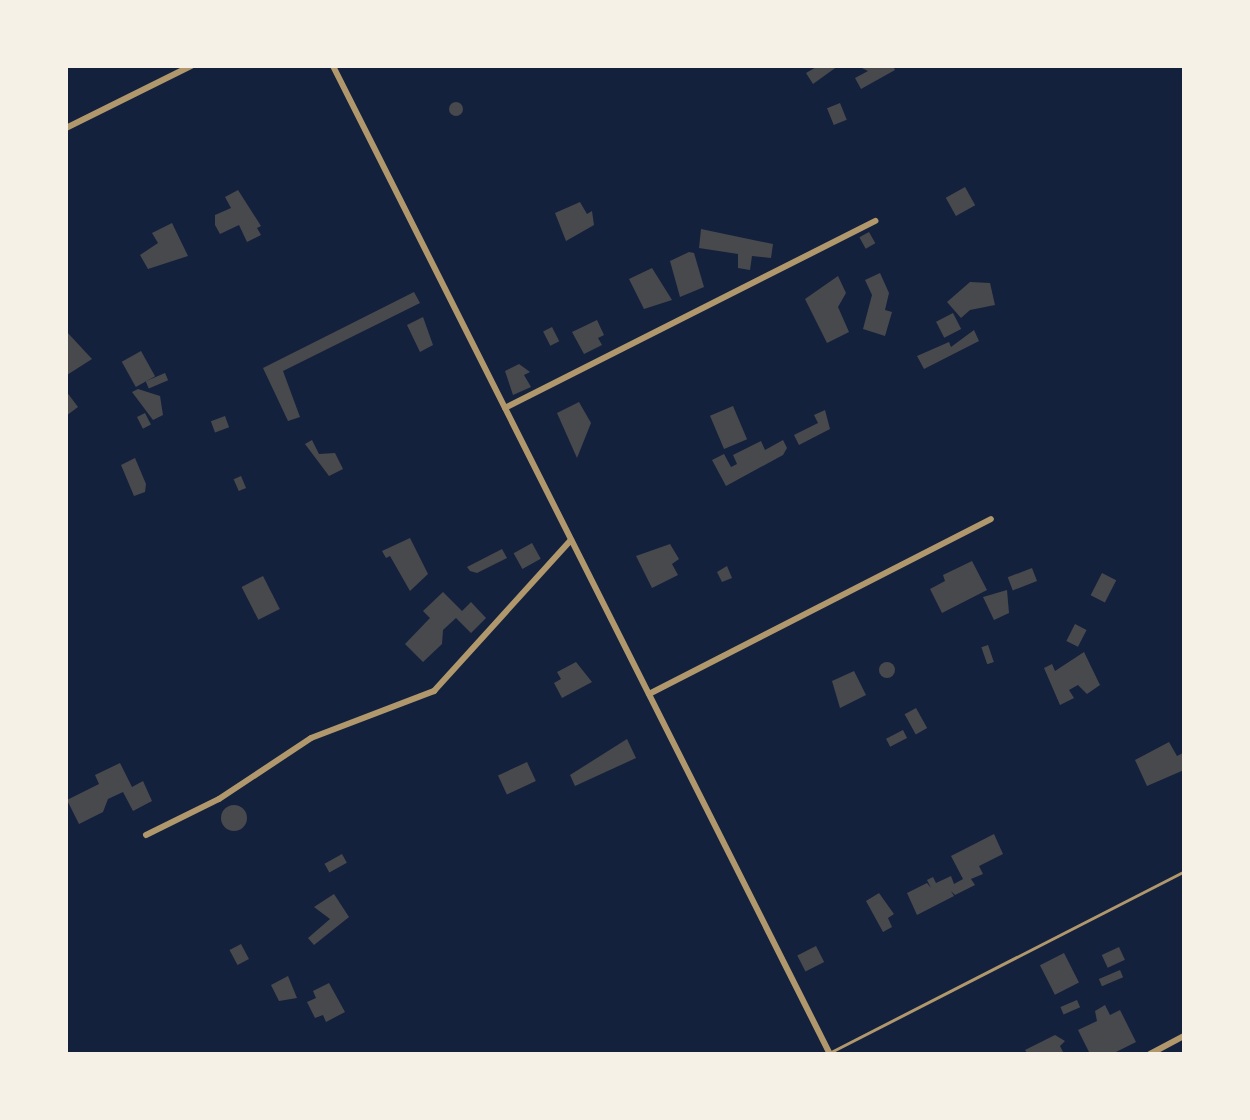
<!DOCTYPE html>
<html>
<head>
<meta charset="utf-8">
<style>
	body { margin:0 }
	#map { position:relative; width:1250px; height:1120px; overflow:hidden; background:#14213d; font-family:"Fira Sans",sans-serif }
	div>[style] { position:absolute }
	.building>* { inset:0; background:#48494c; transform-origin:0 0 }
	.round { border-radius:50% }
	.service>* { height:3px; margin:-1.5px; padding:0 1.5px; transform-origin:1.5px; border-radius:1.5px; background:#b1986c }
	.minor>* { height:6px; margin:-3px; padding:0 3px; transform-origin:3px; border-radius:3px; background:#b1986c }
	span { translate:-50% -50%; white-space:nowrap; text-align:center; line-height:1.15; -webkit-text-stroke:7px #f6f1e7; paint-order:stroke }
	.frame { position:absolute; inset:0; border:68px solid #f6f1e7; pointer-events:none }
</style>
</head>
<body>
<div id="map">
	<div class="building">
		<div style="clip-path:polygon(818px 66px,838px 66px,813px 84px,806px 73px)"></div>
		<div style="clip-path:polygon(858px 66px,893px 66px,895px 70px,861px 89px,855px 78px,868px 71px)"></div>
		<div class="round" style="left:449px;top:102px;width:14px;height:14px"></div>
		<div style="left:840px;top:103px;width:18px;height:14px;rotate:68deg"></div>
		<div style="left:965px;top:187px;width:21px;height:22px;rotate:61deg"></div>
		<div style="clip-path:polygon(238px 190px,261px 226px,257px 228px,261px 235px,247px 242px,239px 225px,220px 234px,215px 225px,215px 215px,231px 208px,225px 197px)"></div>
		<div style="clip-path:polygon(580px 202px,587px 214px,592px 211px,594px 225px,566px 241px,555px 213px)"></div>
		<div style="clip-path:polygon(172px 223px,188px 256px,148px 269px,140px 255px,158px 243px,152px 233px)"></div>
		<div style="clip-path:polygon(701px 229px,773px 244px,771px 258px,752px 256px,750px 270px,738px 268px,738px 254px,699px 248px)"></div>
		<div style="left:869px;top:232px;width:13px;height:11px;rotate:61deg"></div>
		<div style="clip-path:polygon(689px 252px,694px 253px,704px 287px,680px 297px,670px 261px)"></div>
		<div style="clip-path:polygon(652px 268px,672px 300px,644px 309px,629px 279px)"></div>
		<div style="clip-path:polygon(880px 273px,889px 293px,885px 310px,892px 312px,885px 336px,863px 329px,872px 295px,865px 280px)"></div>
		<div style="clip-path:polygon(838px 276px,846px 293px,838px 307px,849px 332px,827px 343px,805px 299px)"></div>
		<div style="clip-path:polygon(970px 282px,990px 283px,995px 305px,970px 310px,961px 318px,947px 302px)"></div>
		<div style="clip-path:polygon(414px 292px,420px 303px,283px 371px,300px 417px,288px 421px,263px 368px)"></div>
		<div style="left:953px;top:313px;width:18px;height:19px;rotate:63deg"></div>
		<div style="clip-path:polygon(423px 317px,433px 345px,420px 352px,407px 325px)"></div>
		<div style="clip-path:polygon(597px 320px,604px 335px,598px 338px,602px 345px,584px 354px,572px 332px)"></div>
		<div style="left:552px;top:327px;width:16px;height:10px;rotate:63deg"></div>
		<div style="clip-path:polygon(974px 330px,979px 341px,924px 369px,917px 356px,949px 342px,951px 347px)"></div>
		<div style="clip-path:polygon(66px 331px,92px 359px,67px 375px,66px 372px)"></div>
		<div style="left:141px;top:351px;width:29px;height:22px;rotate:61deg"></div>
		<div style="clip-path:polygon(519px 364px,530px 372px,524px 375px,531px 387px,513px 395px,505px 371px)"></div>
		<div style="left:165px;top:373px;width:8px;height:21px;rotate:67deg"></div>
		<div style="clip-path:polygon(138px 389px,160px 396px,163px 415px,153px 420px,132px 392px)"></div>
		<div style="clip-path:polygon(66px 391px,78px 407px,66px 416px)"></div>
		<div style="clip-path:polygon(579px 402px,591px 423px,577px 458px,557px 413px)"></div>
		<div style="left:733px;top:406px;width:36px;height:25px;rotate:67deg"></div>
		<div style="clip-path:polygon(825px 410px,830px 429px,799px 445px,794px 435px,818px 423px,814px 415px)"></div>
		<div style="left:145px;top:413px;width:13px;height:9px;rotate:63deg"></div>
		<div style="left:225px;top:416px;width:12px;height:15px;rotate:70deg"></div>
		<div style="clip-path:polygon(312px 440px,319px 454px,335px 453px,343px 469px,329px 476px,305px 444px)"></div>
		<div style="clip-path:polygon(783px 440px,787px 448px,783px 455px,726px 486px,712px 460px,724px 454px,731px 467px,737px 464px,733px 455px,761px 441px,765px 450px)"></div>
		<div style="clip-path:polygon(135px 458px,146px 484px,145px 492px,134px 496px,121px 465px)"></div>
		<div style="left:241px;top:476px;width:13px;height:8px;rotate:67deg"></div>
		<div style="clip-path:polygon(410px 538px,428px 574px,410px 591px,390px 556px,386px 558px,382px 551px)"></div>
		<div style="left:532px;top:543px;width:18px;height:21px;rotate:61deg"></div>
		<div style="clip-path:polygon(670px 544px,679px 559px,672px 564px,678px 575px,652px 588px,636px 556px)"></div>
		<div style="clip-path:polygon(502px 549px,507px 558px,477px 573px,470px 571px,467px 567px)"></div>
		<div style="clip-path:polygon(972px 561px,987px 590px,942px 613px,930px 589px,945px 581px,943px 575px)"></div>
		<div style="clip-path:polygon(727px 566px,732px 578px,722px 582px,717px 572px)"></div>
		<div style="left:1032px;top:568px;width:14px;height:26px;rotate:69deg"></div>
		<div style="left:1102px;top:573px;width:16px;height:25px;rotate:27deg"></div>
		<div style="left:263px;top:576px;width:37px;height:24px;rotate:63deg"></div>
		<div style="clip-path:polygon(1007px 590px,1009px 613px,994px 620px,983px 597px)"></div>
		<div style="clip-path:polygon(443px 592px,462px 611px,471px 602px,486px 618px,471px 633px,456px 618px,443px 630px,442px 644px,423px 662px,405px 644px,430px 618px,423px 611px)"></div>
		<div style="left:1075px;top:624px;width:13px;height:19px;rotate:27deg"></div>
		<div style="left:988px;top:645px;width:18px;height:7px;rotate:71deg"></div>
		<div style="clip-path:polygon(1084px 652px,1100px 685px,1087px 694px,1078px 685px,1069px 690px,1074px 698px,1060px 705px,1044px 668px,1052px 664px,1055px 671px)"></div>
		<div style="clip-path:polygon(576px 662px,592px 682px,562px 698px,554px 683px,561px 679px,557px 672px)"></div>
		<div class="round" style="left:879px;top:662px;width:16px;height:16px"></div>
		<div style="clip-path:polygon(854px 671px,866px 695px,840px 708px,832px 681px)"></div>
		<div style="left:916px;top:708px;width:23px;height:13px;rotate:61deg"></div>
		<div style="left:903px;top:730px;width:9px;height:19px;rotate:63deg"></div>
		<div style="clip-path:polygon(627px 739px,636px 758px,575px 786px,570px 775px)"></div>
		<div style="clip-path:polygon(1169px 742px,1177px 756px,1183px 753px,1184px 770px,1147px 786px,1135px 760px)"></div>
		<div style="left:527px;top:762px;width:21px;height:32px;rotate:65deg"></div>
		<div style="clip-path:polygon(120px 763px,132px 787px,143px 781px,152px 801px,133px 811px,123px 792px,108px 799px,103px 812px,79px 824px,67px 800px,99px 784px,95px 775px)"></div>
		<div class="round" style="left:221px;top:805px;width:26px;height:26px"></div>
		<div style="clip-path:polygon(994px 834px,1003px 854px,979px 866px,983px 874px,971px 879px,975px 885px,955px 895px,951px 891px,954px 896px,917px 915px,907px 893px,927px 883px,931px 888px,927px 880px,933px 877px,936px 883px,951px 876px,954px 884px,963px 879px,951px 856px)"></div>
		<div style="left:342px;top:854px;width:10px;height:20px;rotate:61deg"></div>
		<div style="clip-path:polygon(879px 893px,894px 914px,888px 918px,892px 927px,883px 932px,866px 901px)"></div>
		<div style="clip-path:polygon(334px 894px,349px 917px,314px 945px,308px 938px,330px 919px,314px 907px)"></div>
		<div style="left:241px;top:944px;width:17px;height:13px;rotate:62deg"></div>
		<div style="left:816px;top:946px;width:18px;height:21px;rotate:63deg"></div>
		<div style="left:1119px;top:947px;width:14px;height:19px;rotate:65deg"></div>
		<div style="left:1064px;top:953px;width:33px;height:27px;rotate:63deg"></div>
		<div style="left:1120px;top:970px;width:8px;height:23px;rotate:67deg"></div>
		<div style="clip-path:polygon(288px 976px,297px 998px,279px 1001px,271px 985px)"></div>
		<div style="clip-path:polygon(329px 983px,345px 1012px,326px 1022px,323px 1015px,315px 1018px,307px 1002px,316px 998px,313px 991px)"></div>
		<div style="left:1077px;top:1000px;width:8px;height:18px;rotate:67deg"></div>
		<div style="clip-path:polygon(1105px 1005px,1110px 1015px,1120px 1010px,1136px 1042px,1112px 1054px,1090px 1054px,1078px 1030px,1097px 1021px,1095px 1011px)"></div>
		<div style="clip-path:polygon(1055px 1035px,1065px 1041px,1060px 1046px,1064px 1054px,1028px 1054px,1025px 1050px)"></div>
	</div>
	<div class="service">
		<div style="left:829px;top:1053px;width:399px;rotate:-27.1deg"></div>
	</div>
	<div class="minor">
		<div style="left:333px;top:66px;width:1106px;rotate:63.3deg"></div>
		<div style="left:66px;top:128px;width:140px;rotate:-26.4deg"></div>
		<div style="left:505px;top:408px;width:415px;rotate:-26.8deg"></div>
		<div style="left:649px;top:694px;width:384px;rotate:-27.1deg"></div>
		<div style="left:146px;top:835px;width:81px;rotate:-26.3deg"></div>
		<div style="left:219px;top:799px;width:110px;rotate:-33.5deg"></div>
		<div style="left:311px;top:738px;width:132px;rotate:-20.9deg"></div>
		<div style="left:434px;top:691px;width:204px;rotate:-47.8deg"></div>
		<div style="left:1150px;top:1054px;width:38px;rotate:-28deg"></div>
	</div>
	<div class="frame"></div>
</div>
</body>
</html>
